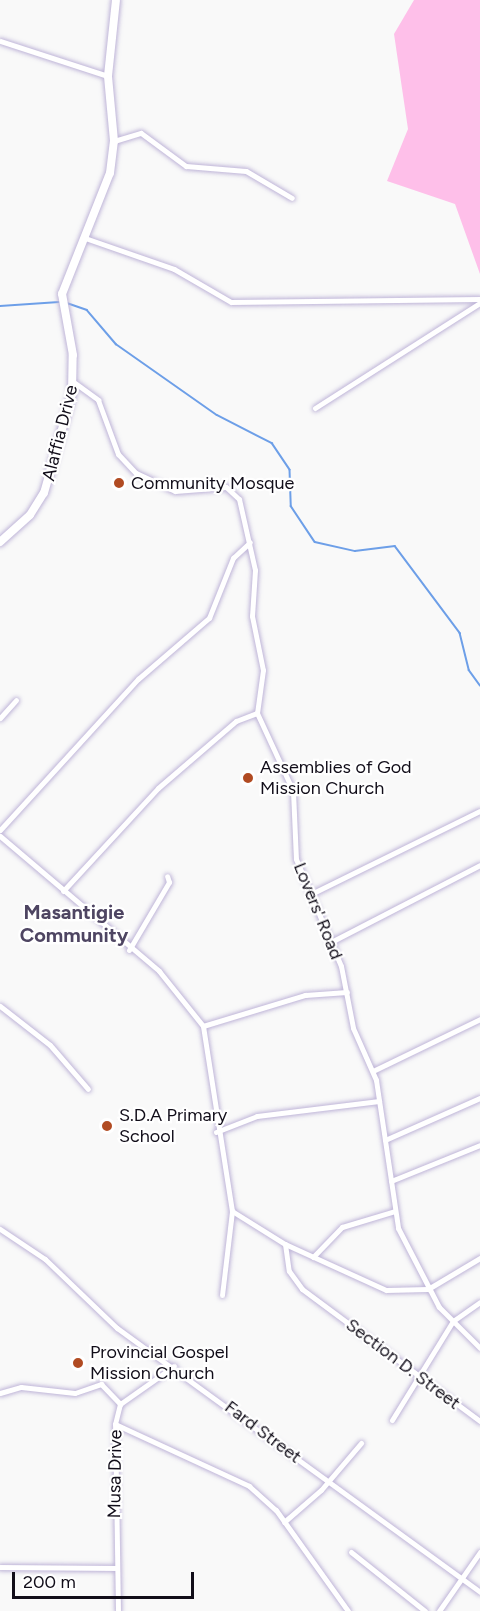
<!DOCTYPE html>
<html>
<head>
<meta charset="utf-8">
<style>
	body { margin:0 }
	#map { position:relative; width:480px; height:1611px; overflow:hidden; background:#f9f9f9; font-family:Figtree,sans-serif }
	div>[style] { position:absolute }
	.green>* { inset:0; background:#febfe9 }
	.stream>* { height:1.5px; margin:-0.75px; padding:0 0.75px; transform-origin:0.75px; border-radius:0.75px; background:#6d9fe8 }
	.roads { filter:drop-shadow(0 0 2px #bfb5d8) drop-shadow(0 0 2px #bfb5d8) }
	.street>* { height:5px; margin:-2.5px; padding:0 2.5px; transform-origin:2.5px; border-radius:2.5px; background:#fff }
	.secondary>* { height:8px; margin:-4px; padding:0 4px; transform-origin:4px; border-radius:4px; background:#fff }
	.dots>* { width:16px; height:16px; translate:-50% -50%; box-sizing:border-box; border:3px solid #fff; border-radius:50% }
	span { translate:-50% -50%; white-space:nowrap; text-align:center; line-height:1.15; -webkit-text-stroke:4.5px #fff; paint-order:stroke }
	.street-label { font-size:18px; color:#110d19 }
	.poi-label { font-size:18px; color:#110d19 }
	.left { translate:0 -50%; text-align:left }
	.neighbourhood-label { font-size:20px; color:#4e4562; font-weight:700 }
	.scale { position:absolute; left:12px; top:1572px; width:182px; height:27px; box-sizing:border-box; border:3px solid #110d19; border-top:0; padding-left:8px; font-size:18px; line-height:21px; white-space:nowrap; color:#110d19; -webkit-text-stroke:4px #fff; paint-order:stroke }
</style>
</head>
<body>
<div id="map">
	<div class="green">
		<div style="clip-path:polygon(414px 0,480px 0,480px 274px,455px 204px,387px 181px,408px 129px,394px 34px)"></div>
	</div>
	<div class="stream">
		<div style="left:67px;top:303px;width:21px;rotate:19deg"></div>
		<div style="left:87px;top:310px;width:45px;rotate:49.5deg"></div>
		<div style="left:116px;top:344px;width:123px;rotate:35.1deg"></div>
		<div style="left:217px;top:415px;width:62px;rotate:27deg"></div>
		<div style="left:272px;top:443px;width:32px;rotate:56deg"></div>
		<div style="left:290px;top:470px;width:36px;rotate:88deg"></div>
		<div style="left:291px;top:506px;width:43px;rotate:56.3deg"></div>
		<div style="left:315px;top:542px;width:41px;rotate:12.7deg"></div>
		<div style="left:355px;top:551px;width:40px;rotate:-7.1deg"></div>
		<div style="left:395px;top:546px;width:109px;rotate:53.2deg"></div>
		<div style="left:460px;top:633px;width:38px;rotate:76deg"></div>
		<div style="left:469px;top:670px;width:19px;rotate:54deg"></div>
		<div style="left:0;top:306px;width:59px;rotate:-3.9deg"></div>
	</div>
	<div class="roads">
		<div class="street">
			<div style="left:0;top:41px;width:114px;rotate:18deg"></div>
			<div style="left:114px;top:141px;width:28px;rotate:-17deg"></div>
			<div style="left:141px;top:133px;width:56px;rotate:36.3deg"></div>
			<div style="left:186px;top:166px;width:60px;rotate:4.8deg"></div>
			<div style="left:246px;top:171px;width:53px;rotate:30.4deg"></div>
			<div style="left:85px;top:238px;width:94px;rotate:19.2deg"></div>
			<div style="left:174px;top:269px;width:66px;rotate:30.1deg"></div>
			<div style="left:231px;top:302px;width:249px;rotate:-0.7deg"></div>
			<div style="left:75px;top:383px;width:29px;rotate:36deg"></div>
			<div style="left:98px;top:400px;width:58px;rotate:69.7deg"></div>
			<div style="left:118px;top:454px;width:26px;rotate:47deg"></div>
			<div style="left:136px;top:473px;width:43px;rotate:24.8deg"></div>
			<div style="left:175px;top:491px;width:51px;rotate:-4.5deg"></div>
			<div style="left:226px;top:487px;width:18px;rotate:43deg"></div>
			<div style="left:239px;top:499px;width:73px;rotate:77.3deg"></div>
			<div style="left:255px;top:570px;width:46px;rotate:93.7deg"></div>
			<div style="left:252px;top:616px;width:55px;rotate:78.5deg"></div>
			<div style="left:263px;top:670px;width:43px;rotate:97.9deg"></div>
			<div style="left:257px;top:713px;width:86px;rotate:65.2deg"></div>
			<div style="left:293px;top:791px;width:68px;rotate:87.5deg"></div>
			<div style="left:296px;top:859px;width:116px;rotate:67.2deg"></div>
			<div style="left:341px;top:966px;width:63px;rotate:79deg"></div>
			<div style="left:353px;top:1028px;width:57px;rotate:66.1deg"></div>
			<div style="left:376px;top:1080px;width:150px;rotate:81.5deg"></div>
			<div style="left:398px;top:1228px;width:89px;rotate:62.6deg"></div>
			<div style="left:439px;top:1307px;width:58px;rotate:45deg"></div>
			<div style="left:315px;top:408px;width:196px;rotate:-32.5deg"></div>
			<div style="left:0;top:718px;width:24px;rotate:-48deg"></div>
			<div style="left:0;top:830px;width:205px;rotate:-47.6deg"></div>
			<div style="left:138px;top:679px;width:94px;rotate:-40.7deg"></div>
			<div style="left:209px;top:618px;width:65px;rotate:-68.2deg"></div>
			<div style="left:233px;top:558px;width:23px;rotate:-43deg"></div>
			<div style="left:0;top:836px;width:209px;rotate:40.3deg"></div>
			<div style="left:159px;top:971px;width:70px;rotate:51.3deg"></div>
			<div style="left:203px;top:1026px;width:187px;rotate:81.1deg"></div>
			<div style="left:232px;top:1211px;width:62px;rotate:31.9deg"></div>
			<div style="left:285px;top:1244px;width:111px;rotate:24.5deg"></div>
			<div style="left:386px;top:1290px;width:42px;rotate:-1.4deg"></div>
			<div style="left:428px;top:1289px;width:61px;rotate:-30.8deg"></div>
			<div style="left:63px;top:891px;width:140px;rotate:-47.3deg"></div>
			<div style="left:158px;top:788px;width:103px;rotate:-40.7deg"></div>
			<div style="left:236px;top:721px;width:22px;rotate:-21deg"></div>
			<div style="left:311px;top:894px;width:188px;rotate:-26.2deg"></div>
			<div style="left:329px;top:943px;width:170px;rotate:-27.3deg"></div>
			<div style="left:129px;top:950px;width:79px;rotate:-59.5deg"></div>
			<div style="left:169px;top:882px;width:6px;rotate:-108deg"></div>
			<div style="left:0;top:1006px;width:63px;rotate:38deg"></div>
			<div style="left:50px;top:1045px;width:58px;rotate:49.2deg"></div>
			<div style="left:203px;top:1026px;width:107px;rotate:-16.9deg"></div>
			<div style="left:305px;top:995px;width:42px;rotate:-4.1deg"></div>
			<div style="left:373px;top:1071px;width:119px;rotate:-25.9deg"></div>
			<div style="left:216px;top:1132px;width:44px;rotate:-21.3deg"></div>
			<div style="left:257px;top:1116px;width:123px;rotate:-7deg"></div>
			<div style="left:385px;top:1140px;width:104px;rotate:-23.9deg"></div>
			<div style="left:391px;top:1181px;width:96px;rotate:-22deg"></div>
			<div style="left:0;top:1229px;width:54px;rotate:33.7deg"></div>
			<div style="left:45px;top:1259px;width:100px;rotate:43.8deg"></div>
			<div style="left:117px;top:1328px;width:449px;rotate:36deg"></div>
			<div style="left:285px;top:1244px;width:27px;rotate:82deg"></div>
			<div style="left:289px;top:1271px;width:22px;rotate:54deg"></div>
			<div style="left:302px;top:1289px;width:222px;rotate:36.6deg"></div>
			<div style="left:313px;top:1257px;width:42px;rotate:-46deg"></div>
			<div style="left:342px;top:1227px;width:55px;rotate:-16.8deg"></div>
			<div style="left:222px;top:1295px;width:85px;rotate:-83.2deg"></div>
			<div style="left:0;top:1393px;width:22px;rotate:-16deg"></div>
			<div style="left:21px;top:1387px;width:54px;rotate:6.3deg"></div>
			<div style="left:75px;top:1393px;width:28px;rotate:-19deg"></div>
			<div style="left:101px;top:1384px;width:28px;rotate:46deg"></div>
			<div style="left:392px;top:1420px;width:116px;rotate:-58.4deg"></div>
			<div style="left:453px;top:1321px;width:33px;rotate:-35deg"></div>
			<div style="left:115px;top:1424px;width:148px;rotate:24.8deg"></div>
			<div style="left:249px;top:1486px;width:36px;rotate:42deg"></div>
			<div style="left:276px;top:1510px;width:124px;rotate:54.5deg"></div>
			<div style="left:284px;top:1522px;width:49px;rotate:-40.9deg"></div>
			<div style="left:321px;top:1490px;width:62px;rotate:-49.6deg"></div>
			<div style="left:351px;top:1552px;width:95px;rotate:38.6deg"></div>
			<div style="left:0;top:1567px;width:116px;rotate:0.5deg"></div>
			<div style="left:118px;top:1611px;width:187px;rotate:-90.9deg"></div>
			<div style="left:115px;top:1424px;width:21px;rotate:-76deg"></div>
			<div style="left:120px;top:1404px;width:66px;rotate:-35.1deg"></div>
			<div style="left:439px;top:1611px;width:72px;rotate:-55.2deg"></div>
		</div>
		<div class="secondary">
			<div style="left:0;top:542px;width:40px;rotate:-42deg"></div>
			<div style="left:30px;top:515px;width:26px;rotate:-58deg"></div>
			<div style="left:44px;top:493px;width:103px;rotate:-74.2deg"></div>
			<div style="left:72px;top:394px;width:39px;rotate:-89deg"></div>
			<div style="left:73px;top:355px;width:62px;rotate:-100.2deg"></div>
			<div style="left:62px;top:294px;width:130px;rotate:-68.4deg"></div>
			<div style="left:110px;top:173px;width:32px;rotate:-83deg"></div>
			<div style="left:114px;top:141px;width:65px;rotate:-95.3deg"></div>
			<div style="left:108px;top:76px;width:76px;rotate:-84deg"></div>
		</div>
	</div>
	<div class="dots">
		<div style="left:119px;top:483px;background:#b14b22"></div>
		<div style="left:248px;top:778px;background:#b14b22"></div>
		<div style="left:107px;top:1126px;background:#b14b22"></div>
		<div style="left:78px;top:1363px;background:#b14b22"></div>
	</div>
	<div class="street-label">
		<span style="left:60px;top:433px;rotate:-76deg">Alaffia Drive</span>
		<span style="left:318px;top:911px;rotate:68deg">Lovers' Road</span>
		<span style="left:403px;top:1364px;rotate:37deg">Section D. Street</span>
		<span style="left:263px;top:1432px;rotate:37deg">Fard Street</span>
		<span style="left:115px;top:1474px;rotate:-89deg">Musa Drive</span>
	</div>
	<div class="poi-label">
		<span class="left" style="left:131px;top:483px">Community Mosque</span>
		<span class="left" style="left:260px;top:778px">Assemblies of God<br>Mission Church</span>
		<span class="left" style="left:119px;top:1126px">S.D.A Primary<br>School</span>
		<span class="left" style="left:90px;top:1363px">Provincial Gospel<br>Mission Church</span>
	</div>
	<div class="neighbourhood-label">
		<span style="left:74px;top:924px">Masantigie<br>Community</span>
	</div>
	<div class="scale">200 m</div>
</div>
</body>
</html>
